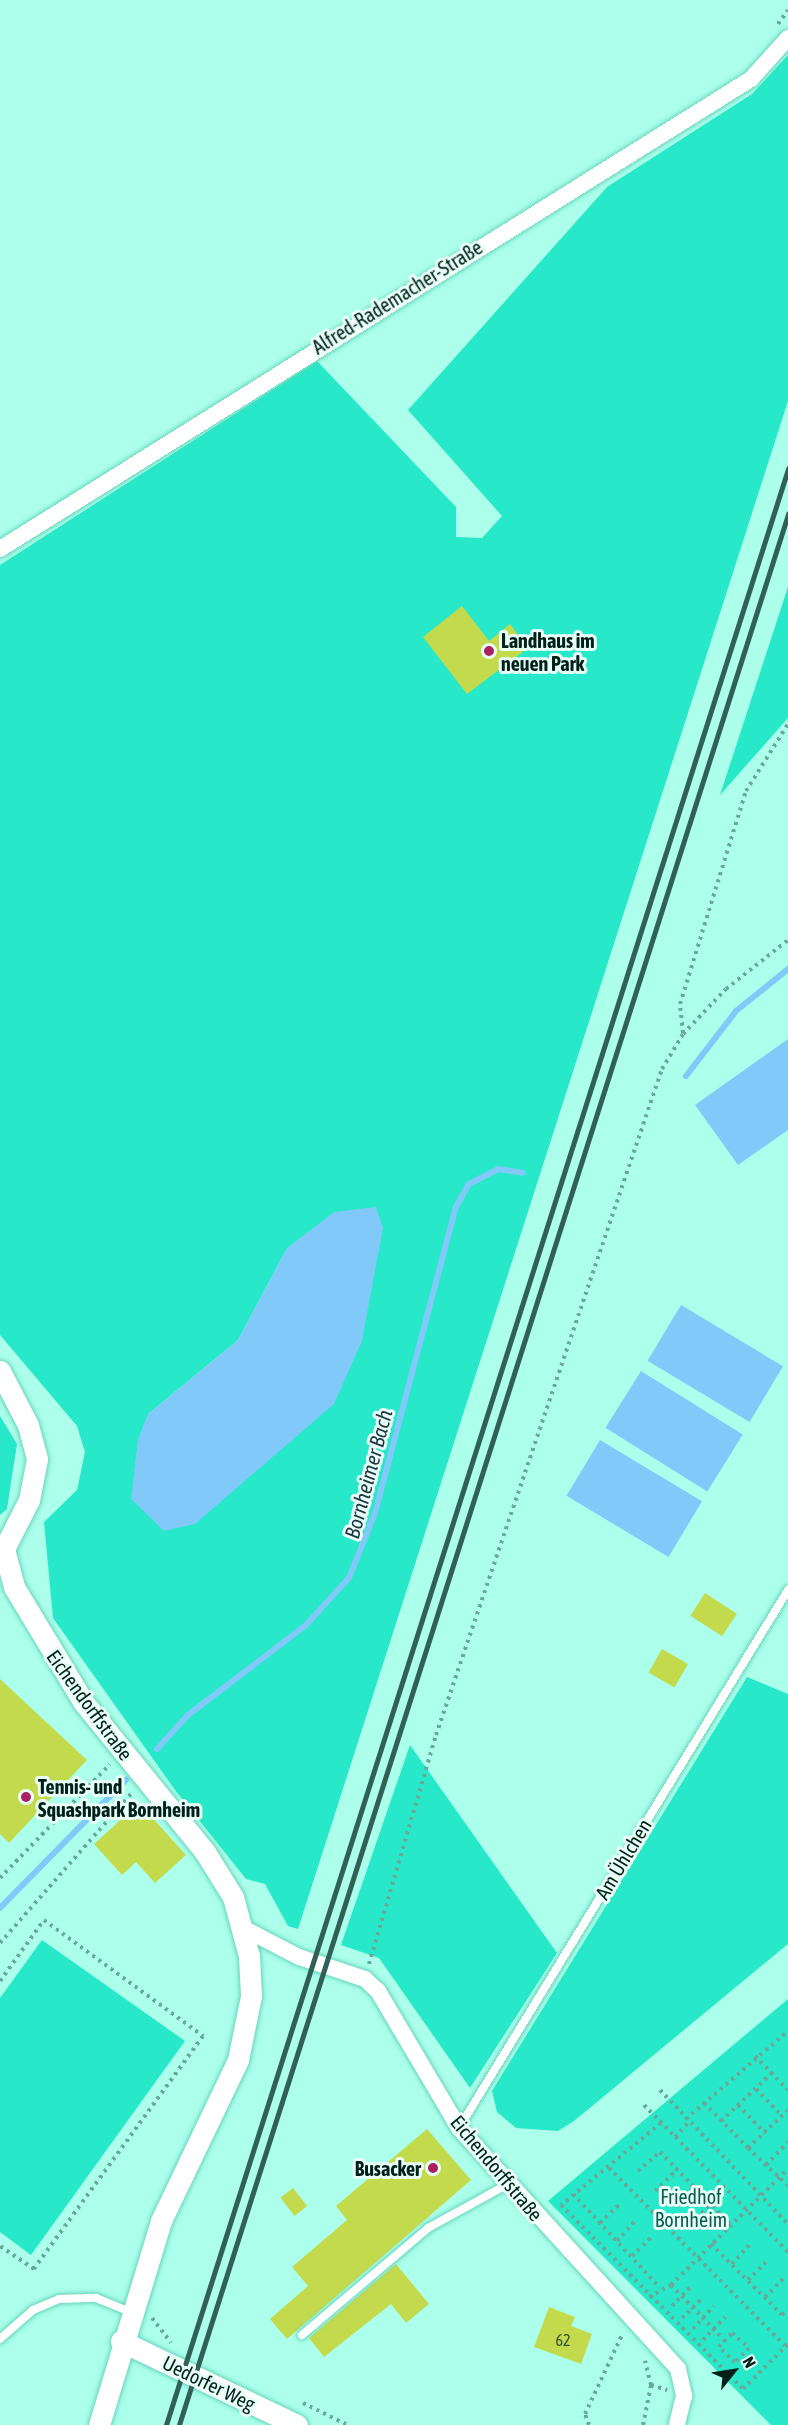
<!DOCTYPE html>
<html>
<head>
<meta charset="utf-8">
<style>
	body { margin:0 }
	#map { position:relative; width:788px; height:2425px; overflow:hidden; background:#abffeb; font-family:"Asap Condensed",sans-serif }
	div>[style] { position:absolute }
	.green>* { inset:0; background:#27e8c8 }
	.water>* { inset:0; background:#80c9f8; transform-origin:0 0 }
	.stream>* { height:6px; margin:-3px; padding:0 3px; transform-origin:3px; border-radius:3px; background:#80c9f8 }
	.building>* { inset:0; background:#c4da4d; transform-origin:0 0 }
	.path>* { height:4px; margin-top:-2px; transform-origin:0; background:repeating-linear-gradient(90deg,#69a99a 0 3px,transparent 0 7.5px) }
	.roads { filter:drop-shadow(0 0 2px #68d5bd) drop-shadow(0 0 2px #68d5bd) }
	.service>* { height:8px; margin:-4px; padding:0 4px; transform-origin:4px; border-radius:4px; background:#fff }
	.minor>* { height:16px; margin:-8px; padding:0 8px; transform-origin:8px; border-radius:8px; background:#fff }
	.tertiary>* { height:21px; margin:-10.5px; padding:0 10.5px; transform-origin:10.5px; border-radius:10.5px; background:#fff }
	.rail>* { height:4.5px; margin:-2.25px; padding:0 2.25px; transform-origin:2.25px; border-radius:2.25px; background:#316056 }
	.dots>* { width:16px; height:16px; translate:-50% -50%; box-sizing:border-box; border:3px solid #eafef8; border-radius:50% }
	span { translate:-50% -50%; white-space:nowrap; text-align:center; line-height:1.15; -webkit-text-stroke:6px #eafef8; paint-order:stroke }
	.number-label { font-size:16px; color:#314e27 }
	.number-label span { -webkit-text-stroke-width:0 }
	.street-label { font-size:20px; color:#00201a }
	.poi-label { font-size:20px; color:#00201a; font-weight:700 }
	.left { translate:0 -50%; text-align:left }
	.right { translate:-100% -50%; text-align:right }
	.park-label { font-size:20px; color:#075e50 }
	.water-label { font-size:21px; color:#1e3544; font-style:italic }
	.north { position:absolute; left:704px; top:2341px; width:60px; height:60px; -webkit-text-stroke:4px #eafef8; paint-order:stroke; rotate:60deg; font-size:16px; font-weight:700; line-height:24px; text-align:center; color:#00201a }
	.north::after { content:''; display:block; margin:auto; width:21px; height:27px; background:#00201a; clip-path:polygon(50% 0,100% 100%,50% 72%,0 100%) }
</style>
</head>
<body>
<div id="map">
	<div class="green">
		<div style="clip-path:polygon(evenodd,788px 55px,788px 401px,298px 1929px,288px 1926px,265px 1884px,246px 1879px,175px 1790px,53px 1618px,44px 1522px,77px 1490px,85px 1452px,77px 1426px,0 1335px,0 565px,317px 361px,456px 507px,456px 537px,482px 538px,502px 516px,408px 410px,607px 187px,752px 94px,788px 55px,287px 1248px,164px 1531px,148px 1414px,238px 1340px,287px 1248px)"></div>
		<div style="clip-path:polygon(788px 587px,788px 718px,720px 795px)"></div>
		<div style="clip-path:polygon(0 1416px,17px 1444px,7px 1509px,0 1515px)"></div>
		<div style="clip-path:polygon(747px 1677px,788px 1694px,788px 1944px,574px 2121px,558px 2131px,516px 2128px,497px 2112px,492px 2091px)"></div>
		<div style="clip-path:polygon(410px 1745px,557px 1953px,470px 2088px,379px 1958px,341px 1945px)"></div>
		<div style="clip-path:polygon(42px 1940px,185px 2041px,31px 2255px,0 2232px,0 1998px)"></div>
		<div style="clip-path:polygon(788px 1999px,788px 2425px,771px 2425px,548px 2201px)"></div>
	</div>
	<div class="water">
		<div style="clip-path:polygon(788px 1039px,788px 1130px,738px 1165px,695px 1105px)"></div>
		<div style="clip-path:polygon(376px 1207px,383px 1228px,362px 1341px,334px 1404px,195px 1524px,164px 1531px,131px 1499px,138px 1439px,148px 1414px,238px 1340px,287px 1248px,334px 1212px)"></div>
		<div style="left:681px;top:1305px;width:119px;height:65px;rotate:31deg"></div>
		<div style="left:641px;top:1371px;width:120px;height:67px;rotate:32deg"></div>
		<div style="left:600px;top:1440px;width:119px;height:65px;rotate:31deg"></div>
	</div>
	<div class="stream">
		<div style="left:686px;top:1076px;width:82px;rotate:-52.4deg"></div>
		<div style="left:736px;top:1011px;width:67px;rotate:-38.9deg"></div>
		<div style="left:157px;top:1749px;width:46px;rotate:-47.6deg"></div>
		<div style="left:188px;top:1715px;width:147px;rotate:-37.3deg"></div>
		<div style="left:305px;top:1626px;width:65px;rotate:-47.5deg"></div>
		<div style="left:349px;top:1578px;width:70px;rotate:-68.2deg"></div>
		<div style="left:375px;top:1513px;width:317px;rotate:-75.2deg"></div>
		<div style="left:456px;top:1207px;width:26px;rotate:-61deg"></div>
		<div style="left:469px;top:1184px;width:33px;rotate:-27deg"></div>
		<div style="left:498px;top:1169px;width:25px;rotate:9deg"></div>
		<div style="left:0;top:1908px;width:180px;rotate:-45.5deg"></div>
	</div>
	<div class="building">
		<div style="clip-path:polygon(462px 606px,489px 641px,510px 624px,528px 648px,467px 694px,423px 637px)"></div>
		<div style="left:705px;top:1593px;width:38px;height:27px;rotate:33deg"></div>
		<div style="left:662px;top:1649px;width:30px;height:27px;rotate:30deg"></div>
		<div style="clip-path:polygon(0 1679px,87px 1760px,9px 1843px,0 1834px)"></div>
		<div style="clip-path:polygon(139px 1803px,186px 1855px,155px 1883px,136px 1862px,122px 1875px,94px 1844px)"></div>
		<div style="clip-path:polygon(427px 2129px,471px 2180px,287px 2339px,270px 2319px,308px 2286px,292px 2267px,347px 2220px,336px 2206px)"></div>
		<div style="left:293px;top:2188px;width:23px;height:16px;rotate:52deg"></div>
		<div style="clip-path:polygon(396px 2264px,429px 2304px,406px 2323px,391px 2304px,324px 2357px,309px 2338px)"></div>
		<div style="clip-path:polygon(549px 2307px,575px 2317px,571px 2326px,592px 2334px,581px 2364px,534px 2347px)"></div>
	</div>
	<div class="path">
		<div style="left:778px;top:24px;width:17px;rotate:-54deg"></div>
		<div style="left:683px;top:1033px;width:29px;rotate:-96deg"></div>
		<div style="left:680px;top:1004px;width:223px;rotate:-72.8deg"></div>
		<div style="left:746px;top:791px;width:79px;rotate:-57.9deg"></div>
		<div style="left:0;top:1878px;width:158px;rotate:-46deg"></div>
		<div style="left:0;top:1943px;width:200px;rotate:-48.7deg"></div>
		<div style="left:369px;top:1964px;width:239px;rotate:-73.7deg"></div>
		<div style="left:436px;top:1735px;width:703px;rotate:-71.26deg"></div>
		<div style="left:662px;top:1069px;width:41px;rotate:-59deg"></div>
		<div style="left:683px;top:1034px;width:62px;rotate:-46.3deg"></div>
		<div style="left:726px;top:989px;width:79px;rotate:-38.3deg"></div>
		<div style="left:0;top:1981px;width:75px;rotate:-54.2deg"></div>
		<div style="left:44px;top:1920px;width:197px;rotate:36.1deg"></div>
		<div style="left:203px;top:2036px;width:288px;rotate:126deg"></div>
		<div style="left:34px;top:2269px;width:41px;rotate:-145.9deg"></div>
		<div style="left:755px;top:2056px;width:47px;rotate:45.9deg"></div>
		<div style="left:756px;top:2089px;width:37px;rotate:46deg"></div>
		<div style="left:660px;top:2090px;width:185px;rotate:46.3deg"></div>
		<div style="left:704px;top:2103px;width:63px;rotate:45.6deg"></div>
		<div style="left:748px;top:2148px;width:55px;rotate:-43.5deg"></div>
		<div style="left:644px;top:2105px;width:206px;rotate:45.6deg"></div>
		<div style="left:738px;top:2105px;width:39px;rotate:46deg"></div>
		<div style="left:686px;top:2119px;width:135px;rotate:-40.8deg"></div>
		<div style="left:721px;top:2121px;width:70px;rotate:-43.3deg"></div>
		<div style="left:661px;top:2123px;width:129px;rotate:140.6deg"></div>
		<div style="left:561px;top:2205px;width:259px;rotate:45.3deg"></div>
		<div style="left:743px;top:2389px;width:64px;rotate:-45deg"></div>
		<div style="left:675px;top:2137px;width:21px;rotate:-47deg"></div>
		<div style="left:748px;top:2148px;width:55px;rotate:43.5deg"></div>
		<div style="left:766px;top:2165px;width:32px;rotate:-46deg"></div>
		<div style="left:609px;top:2168px;width:250px;rotate:45.3deg"></div>
		<div style="left:638px;top:2171px;width:29px;rotate:-41deg"></div>
		<div style="left:660px;top:2152px;width:102px;rotate:45.8deg"></div>
		<div style="left:655px;top:2191px;width:30px;rotate:-44deg"></div>
		<div style="left:573px;top:2194px;width:128px;rotate:47.2deg"></div>
		<div style="left:675px;top:2207px;width:28px;rotate:-46deg"></div>
		<div style="left:600px;top:2223px;width:28px;rotate:-44deg"></div>
		<div style="left:691px;top:2224px;width:28px;rotate:-46deg"></div>
		<div style="left:617px;top:2241px;width:28px;rotate:-48deg"></div>
		<div style="left:711px;top:2244px;width:100px;rotate:45deg"></div>
		<div style="left:782px;top:2315px;width:8px;rotate:-40deg"></div>
		<div style="left:632px;top:2256px;width:29px;rotate:-44deg"></div>
		<div style="left:732px;top:2264px;width:28px;rotate:-48deg"></div>
		<div style="left:748px;top:2280px;width:25px;rotate:-45deg"></div>
		<div style="left:671px;top:2285px;width:78px;rotate:46deg"></div>
		<div style="left:649px;top:2297px;width:25px;rotate:-29deg"></div>
		<div style="left:671px;top:2285px;width:165px;rotate:-44.8deg"></div>
		<div style="left:765px;top:2297px;width:27px;rotate:-45deg"></div>
		<div style="left:672px;top:2306px;width:30px;rotate:-46deg"></div>
		<div style="left:152px;top:2318px;width:31px;rotate:52deg"></div>
		<div style="left:682px;top:2318px;width:30px;rotate:-44deg"></div>
		<div style="left:693px;top:2329px;width:31px;rotate:-48deg"></div>
		<div style="left:732px;top:2333px;width:23px;rotate:41deg"></div>
		<div style="left:749px;top:2348px;width:20px;rotate:135deg"></div>
		<div style="left:735px;top:2362px;width:22px;rotate:-137deg"></div>
		<div style="left:719px;top:2347px;width:19px;rotate:-47deg"></div>
		<div style="left:703px;top:2340px;width:32px;rotate:-46deg"></div>
		<div style="left:651px;top:2385px;width:17px;rotate:17deg"></div>
		<div style="left:303px;top:2403px;width:50px;rotate:26.1deg"></div>
		<div style="left:589px;top:2425px;width:12px;rotate:-110deg"></div>
		<div style="left:585px;top:2414px;width:89px;rotate:-64.9deg"></div>
		<div style="left:643px;top:2425px;width:41px;rotate:-78.7deg"></div>
		<div style="left:651px;top:2385px;width:25px;rotate:-104deg"></div>
	</div>
	<div class="roads">
		<div class="service">
			<div style="left:459px;top:2128px;width:631px;rotate:-58.55deg"></div>
			<div style="left:302px;top:2335px;width:165px;rotate:-40.3deg"></div>
			<div style="left:428px;top:2228px;width:91px;rotate:-28.8deg"></div>
			<div style="left:0;top:2339px;width:44px;rotate:-41.3deg"></div>
			<div style="left:33px;top:2310px;width:28px;rotate:-23deg"></div>
			<div style="left:59px;top:2299px;width:37px;rotate:-2deg"></div>
			<div style="left:96px;top:2298px;width:37px;rotate:22deg"></div>
		</div>
		<div class="minor">
			<div style="left:0;top:549px;width:886px;rotate:-32.04deg"></div>
			<div style="left:751px;top:79px;width:55px;rotate:-47.9deg"></div>
			<div style="left:243px;top:1928px;width:63px;rotate:27.4deg"></div>
			<div style="left:299px;top:1957px;width:70px;rotate:18.4deg"></div>
			<div style="left:365px;top:1979px;width:18px;rotate:43deg"></div>
			<div style="left:378px;top:1991px;width:159px;rotate:59.4deg"></div>
			<div style="left:459px;top:2128px;width:326px;rotate:47.7deg"></div>
			<div style="left:678px;top:2369px;width:28px;rotate:77deg"></div>
			<div style="left:684px;top:2396px;width:30px;rotate:104deg"></div>
		</div>
		<div class="tertiary">
			<div style="left:0;top:1371px;width:61px;rotate:62.6deg"></div>
			<div style="left:28px;top:1425px;width:35px;rotate:75deg"></div>
			<div style="left:37px;top:1459px;width:42px;rotate:101deg"></div>
			<div style="left:29px;top:1500px;width:55px;rotate:117deg"></div>
			<div style="left:4px;top:1549px;width:39px;rotate:75deg"></div>
			<div style="left:14px;top:1587px;width:135px;rotate:58.9deg"></div>
			<div style="left:84px;top:1703px;width:192px;rotate:50.9deg"></div>
			<div style="left:205px;top:1852px;width:53px;rotate:58.1deg"></div>
			<div style="left:233px;top:1897px;width:61px;rotate:74.8deg"></div>
			<div style="left:249px;top:1956px;width:40px;rotate:87.1deg"></div>
			<div style="left:251px;top:1996px;width:65px;rotate:101.5deg"></div>
			<div style="left:238px;top:2060px;width:178px;rotate:115.6deg"></div>
			<div style="left:161px;top:2221px;width:213px;rotate:106.9deg"></div>
			<div style="left:121px;top:2341px;width:195px;rotate:25.5deg"></div>
		</div>
	</div>
	<div class="rail">
		<div style="left:166px;top:2425px;width:2053px;rotate:-72.36deg"></div>
		<div style="left:179px;top:2425px;width:2006px;rotate:-72.32deg"></div>
	</div>
	<div class="dots">
		<div style="left:489px;top:651px;background:#ab2063"></div>
		<div style="left:26px;top:1797px;background:#ab2063"></div>
		<div style="left:433px;top:2168px;background:#ab2063"></div>
	</div>
	<div class="number-label">
		<span style="left:563px;top:2340px">62</span>
	</div>
	<div class="street-label">
		<span style="left:397px;top:297px;rotate:-32deg">Alfred-Rademacher-Straße</span>
		<span style="left:90px;top:1705px;rotate:54deg">Eichendorffstraße</span>
		<span style="left:623px;top:1859px;rotate:-59deg">Am Ühlchen</span>
		<span style="left:497px;top:2168px;rotate:50deg">Eichendorffstraße</span>
		<span style="left:209px;top:2383px;rotate:26deg">Uedorfer Weg</span>
	</div>
	<div class="poi-label">
		<span class="left" style="left:501px;top:652px">Landhaus im<br>neuen Park</span>
		<span class="left" style="left:38px;top:1798px">Tennis- und<br>Squashpark Bornheim</span>
		<span class="right" style="left:421px;top:2168px">Busacker</span>
	</div>
	<div class="park-label">
		<span style="left:691px;top:2208px">Friedhof<br>Bornheim</span>
	</div>
	<div class="water-label">
		<span style="left:368px;top:1474px;rotate:-75deg">Bornheimer Bach</span>
	</div>
	<div class="north">N</div>
</div>
</body>
</html>
